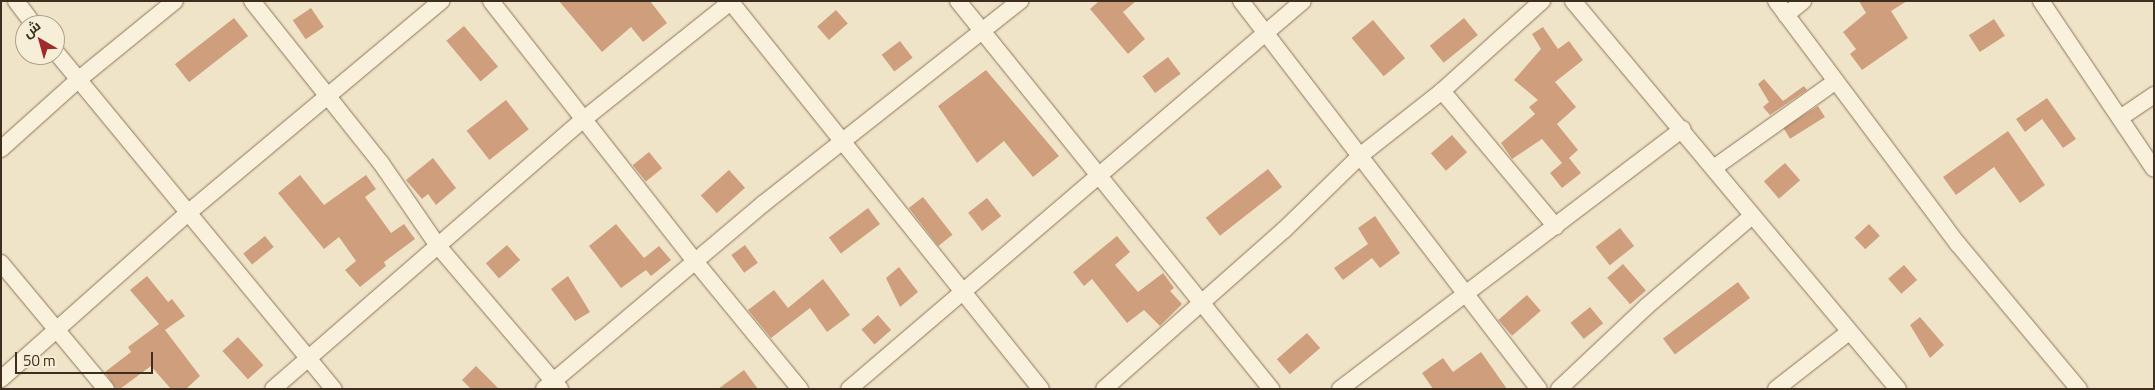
<!DOCTYPE html>
<html>
<head>
<meta charset="utf-8">
<style>
	body { margin:0 }
	#map { position:relative; width:2155px; height:390px; overflow:hidden; background:#f0e4c8; font-family:Georgia,Cairo,serif }
	div>[style] { position:absolute }
	.building>* { inset:0; background:#cf9f7d; transform-origin:0 0 }
	.roads { filter:drop-shadow(0 0 1px #8d765c) drop-shadow(0 0 1px #8d765c) }
	.minor>* { height:16px; margin:-8px; padding:0 8px; transform-origin:8px; border-radius:8px; background:#faf1dc }
	span { translate:-50% -50%; white-space:nowrap; text-align:center; line-height:1.15; -webkit-text-stroke:5px #f7eed8; paint-order:stroke }
	.frame { position:absolute; inset:0; border:2px solid #3d2e20; pointer-events:none }
	.north { position:absolute; left:15px; top:15px; width:50px; height:50px; box-sizing:border-box; background:#f7eed8; border:1px solid #ada18e; border-radius:50%; rotate:322deg; font-size:14px; font-weight:700; line-height:20px; text-align:center; color:#3d2e20 }
	.north::after { content:''; display:block; margin:auto; width:18px; height:22px; background:#9e2a2b; clip-path:polygon(50% 0,100% 100%,50% 72%,0 100%) }
	.scale { position:absolute; left:15px; top:352px; width:138px; height:22px; box-sizing:border-box; border:2px solid #3d2e20; border-top:0; padding-left:6px; font-size:15px; line-height:18px; white-space:nowrap; color:#3d2e20; -webkit-text-stroke:4px #f7eed8; paint-order:stroke }
</style>
</head>
<body>
<div id="map">
	<div class="building">
		<div style="clip-path:polygon(559px 1px,650px 1px,667px 23px,643px 42px,631px 27px,602px 52px)"></div>
		<div style="clip-path:polygon(1099px 1px,1136px 1px,1123px 12px,1145px 39px,1128px 54px,1090px 9px)"></div>
		<div style="clip-path:polygon(1859px 1px,1907px 1px,1891px 11px,1908px 38px,1862px 70px,1850px 54px,1856px 49px,1843px 32px,1866px 13px)"></div>
		<div style="left:311px;top:8px;width:23px;height:22px;rotate:56deg"></div>
		<div style="left:836px;top:10px;width:18px;height:25px;rotate:49deg"></div>
		<div style="left:234px;top:18px;width:23px;height:75px;rotate:52deg"></div>
		<div style="left:1464px;top:18px;width:22px;height:44px;rotate:51deg"></div>
		<div style="left:1994px;top:19px;width:20px;height:30px;rotate:57deg"></div>
		<div style="left:1373px;top:20px;width:50px;height:28px;rotate:50deg"></div>
		<div style="left:464px;top:26px;width:53px;height:23px;rotate:50deg"></div>
		<div style="clip-path:polygon(1543px 27px,1558px 49px,1569px 41px,1583px 60px,1555px 82px,1576px 107px,1557px 124px,1578px 150px,1569px 158px,1581px 173px,1562px 188px,1550px 173px,1562px 163px,1542px 139px,1512px 159px,1501px 143px,1535px 114px,1529px 107px,1538px 100px,1514px 80px,1541px 49px,1532px 34px)"></div>
		<div style="left:900px;top:41px;width:21px;height:23px;rotate:53deg"></div>
		<div style="left:1168px;top:57px;width:21px;height:32px;rotate:53deg"></div>
		<div style="clip-path:polygon(986px 70px,1059px 156px,1033px 177px,1004px 141px,977px 163px,938px 106px)"></div>
		<div style="clip-path:polygon(1764px 79px,1783px 101px,1804px 86px,1807px 90px,1770px 115px,1763px 107px,1769px 102px,1758px 84px)"></div>
		<div style="clip-path:polygon(2047px 98px,2076px 139px,2063px 148px,2042px 119px,2025px 132px,2016px 119px)"></div>
		<div style="left:506px;top:100px;width:37px;height:50px;rotate:52deg"></div>
		<div style="left:1818px;top:106px;width:13px;height:41px;rotate:58deg"></div>
		<div style="clip-path:polygon(2008px 131px,2045px 185px,2020px 203px,1994px 167px,1956px 195px,1943px 177px)"></div>
		<div style="left:1452px;top:135px;width:23px;height:28px;rotate:49deg"></div>
		<div style="left:649px;top:152px;width:21px;height:21px;rotate:51deg"></div>
		<div style="clip-path:polygon(433px 158px,456px 188px,436px 205px,428px 194px,422px 199px,406px 180px)"></div>
		<div style="left:1785px;top:163px;width:23px;height:28px;rotate:49deg"></div>
		<div style="left:1268px;top:169px;width:23px;height:79px;rotate:52deg"></div>
		<div style="left:729px;top:170px;width:24px;height:38px;rotate:48deg"></div>
		<div style="clip-path:polygon(300px 175px,324px 205px,366px 175px,376px 189px,365px 197px,391px 233px,404px 224px,415px 239px,384px 262px,386px 266px,360px 287px,345px 270px,356px 261px,339px 237px,324px 249px,278px 193px)"></div>
		<div style="left:923px;top:197px;width:48px;height:18px;rotate:52deg"></div>
		<div style="left:987px;top:198px;width:23px;height:24px;rotate:52deg"></div>
		<div style="left:868px;top:208px;width:20px;height:49px;rotate:53deg"></div>
		<div style="clip-path:polygon(1375px 216px,1400px 253px,1380px 268px,1372px 258px,1343px 280px,1334px 268px,1368px 244px,1358px 228px)"></div>
		<div style="clip-path:polygon(616px 224px,644px 258px,659px 246px,671px 260px,651px 276px,646px 270px,621px 288px,589px 246px)"></div>
		<div style="left:1869px;top:224px;width:16px;height:20px;rotate:47deg"></div>
		<div style="left:1620px;top:228px;width:23px;height:31px;rotate:52deg"></div>
		<div style="left:265px;top:236px;width:14px;height:28px;rotate:51deg"></div>
		<div style="clip-path:polygon(1117px 236px,1130px 252px,1115px 265px,1138px 292px,1163px 273px,1174px 288px,1170px 291px,1182px 304px,1160px 326px,1144px 310px,1127px 323px,1092px 279px,1084px 286px,1073px 272px)"></div>
		<div style="left:507px;top:245px;width:20px;height:28px;rotate:49deg"></div>
		<div style="left:745px;top:245px;width:22px;height:17px;rotate:54deg"></div>
		<div style="left:1623px;top:264px;width:35px;height:21px;rotate:49deg"></div>
		<div style="left:1904px;top:265px;width:20px;height:21px;rotate:49deg"></div>
		<div style="clip-path:polygon(899px 267px,918px 292px,900px 307px,886px 278px)"></div>
		<div style="clip-path:polygon(147px 276px,168px 302px,172px 299px,185px 316px,165px 330px,200px 376px,186px 389px,171px 389px,151px 366px,120px 389px,116px 389px,105px 372px,131px 352px,128px 347px,159px 324px,130px 290px)"></div>
		<div style="clip-path:polygon(568px 276px,590px 312px,575px 321px,551px 289px)"></div>
		<div style="clip-path:polygon(823px 279px,850px 315px,827px 332px,810px 308px,771px 338px,748px 310px,774px 290px,788px 308px)"></div>
		<div style="left:1738px;top:282px;width:20px;height:94px;rotate:53deg"></div>
		<div style="left:1527px;top:295px;width:21px;height:38px;rotate:49deg"></div>
		<div style="left:1590px;top:307px;width:21px;height:25px;rotate:51deg"></div>
		<div style="left:878px;top:315px;width:20px;height:22px;rotate:49deg"></div>
		<div style="clip-path:polygon(1920px 317px,1944px 345px,1930px 358px,1910px 325px)"></div>
		<div style="left:1307px;top:333px;width:20px;height:40px;rotate:49deg"></div>
		<div style="left:238px;top:337px;width:38px;height:21px;rotate:48deg"></div>
		<div style="clip-path:polygon(1481px 352px,1507px 389px,1433px 389px,1422px 373px,1443px 358px,1453px 372px)"></div>
		<div style="clip-path:polygon(476px 366px,499px 389px,471px 389px,462px 380px)"></div>
		<div style="clip-path:polygon(744px 370px,758px 389px,718px 389px)"></div>
	</div>
	<div class="roads">
		<div class="minor">
			<div style="left:16px;top:1px;width:30px;rotate:53deg"></div>
			<div style="left:252px;top:1px;width:207px;rotate:51.5deg"></div>
			<div style="left:381px;top:163px;width:101px;rotate:55.5deg"></div>
			<div style="left:438px;top:246px;width:188px;rotate:49.5deg"></div>
			<div style="left:491px;top:1px;width:329px;rotate:51.9deg"></div>
			<div style="left:694px;top:260px;width:167px;rotate:50.6deg"></div>
			<div style="left:730px;top:1px;width:497px;rotate:51.3deg"></div>
			<div style="left:958px;top:1px;width:499px;rotate:51.1deg"></div>
			<div style="left:1241px;top:1px;width:489px;rotate:52.5deg"></div>
			<div style="left:1573px;top:1px;width:506px;rotate:50.05deg"></div>
			<div style="left:1776px;top:1px;width:304px;rotate:53.2deg"></div>
			<div style="left:1958px;top:244px;width:189px;rotate:50.2deg"></div>
			<div style="left:2041px;top:1px;width:202px;rotate:56.1deg"></div>
			<div style="left:1786px;top:15px;width:22px;rotate:-39deg"></div>
			<div style="left:55px;top:51px;width:438px;rotate:50.5deg"></div>
			<div style="left:1442px;top:91px;width:177px;rotate:50deg"></div>
			<div style="left:2120px;top:118px;width:41px;rotate:-34.1deg"></div>
			<div style="left:1px;top:149px;width:103px;rotate:-41.9deg"></div>
			<div style="left:78px;top:80px;width:125px;rotate:-39.2deg"></div>
			<div style="left:1715px;top:167px;width:148px;rotate:-35.4deg"></div>
			<div style="left:1px;top:263px;width:164px;rotate:50.2deg"></div>
			<div style="left:1px;top:379px;width:251px;rotate:-41.6deg"></div>
			<div style="left:189px;top:212px;width:329px;rotate:-39.9deg"></div>
			<div style="left:273px;top:389px;width:412px;rotate:-41deg"></div>
			<div style="left:584px;top:119px;width:189px;rotate:-38.6deg"></div>
			<div style="left:544px;top:389px;width:287px;rotate:-40.2deg"></div>
			<div style="left:763px;top:204px;width:328px;rotate:-38.3deg"></div>
			<div style="left:849px;top:389px;width:597px;rotate:-40.52deg"></div>
			<div style="left:1104px;top:389px;width:240px;rotate:-41.5deg"></div>
			<div style="left:1284px;top:230px;width:107px;rotate:-44.2deg"></div>
			<div style="left:1361px;top:155px;width:103px;rotate:-38.3deg"></div>
			<div style="left:1442px;top:91px;width:135px;rotate:-42deg"></div>
			<div style="left:1340px;top:389px;width:430px;rotate:-37.2deg"></div>
			<div style="left:1559px;top:389px;width:121px;rotate:-43.3deg"></div>
			<div style="left:1647px;top:306px;width:138px;rotate:-40.6deg"></div>
			<div style="left:1776px;top:389px;width:93px;rotate:-38deg"></div>
		</div>
	</div>
	<div class="frame"></div>
	<div class="north">ش</div>
	<div class="scale">50 m</div>
</div>
</body>
</html>
